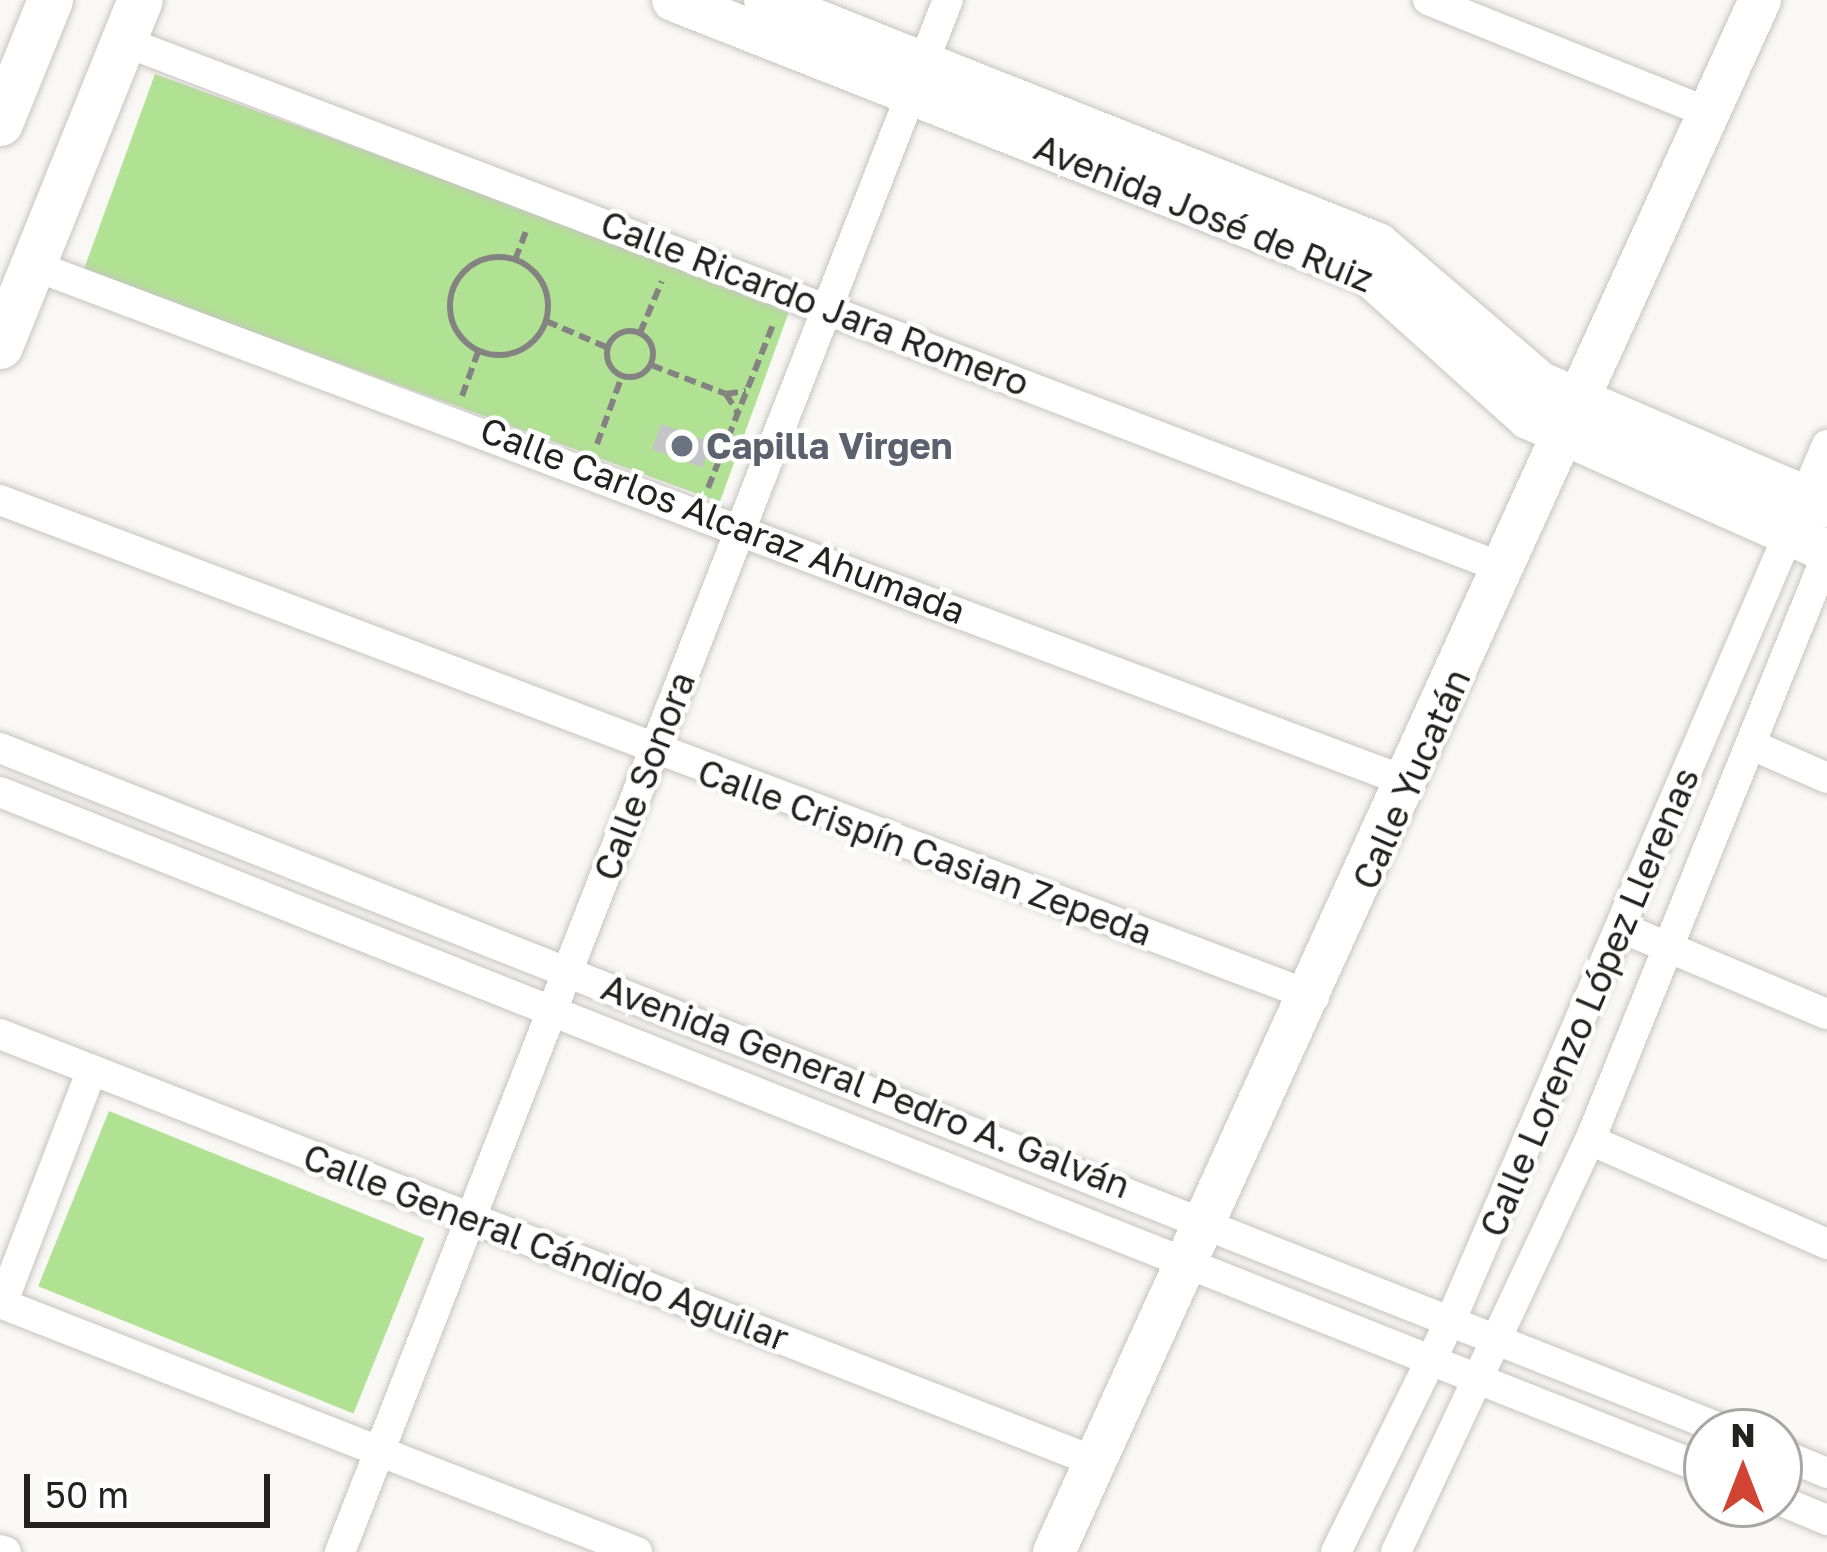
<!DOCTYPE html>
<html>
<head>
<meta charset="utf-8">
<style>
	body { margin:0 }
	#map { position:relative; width:1827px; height:1552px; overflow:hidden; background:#faf8f5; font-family:"Golos Text",sans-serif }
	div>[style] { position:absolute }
	.green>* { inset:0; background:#b1e193; transform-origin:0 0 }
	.building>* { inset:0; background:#c5c4c7; transform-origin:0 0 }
	.path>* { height:6px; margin-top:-3px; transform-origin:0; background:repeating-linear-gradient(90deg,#858381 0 12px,transparent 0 18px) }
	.path>.ring { margin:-3px; padding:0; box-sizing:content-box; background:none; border:6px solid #858381; border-radius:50% }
	.roads { filter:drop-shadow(0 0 3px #c7c4c1) drop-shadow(0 0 3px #c7c4c1) }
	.street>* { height:30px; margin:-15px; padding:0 15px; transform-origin:15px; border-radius:15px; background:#fff }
	.secondary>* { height:42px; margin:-21px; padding:0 21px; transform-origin:21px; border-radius:21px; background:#fff }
	.primary>* { height:45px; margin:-22.5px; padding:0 22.5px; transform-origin:22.5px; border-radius:22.5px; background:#fff }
	.dots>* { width:33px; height:33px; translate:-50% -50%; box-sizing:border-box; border:6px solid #fff; border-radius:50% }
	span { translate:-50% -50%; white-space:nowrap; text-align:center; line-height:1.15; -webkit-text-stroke:9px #fff; paint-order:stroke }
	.street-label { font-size:36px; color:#232221 }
	.worship-label { font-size:36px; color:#5b616d; font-weight:700 }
	.left { translate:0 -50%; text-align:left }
	.north { position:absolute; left:1683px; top:1408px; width:120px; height:120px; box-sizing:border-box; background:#fff; border:3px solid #a7a7a6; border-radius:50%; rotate:0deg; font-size:33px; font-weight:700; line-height:48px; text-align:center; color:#232221 }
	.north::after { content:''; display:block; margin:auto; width:42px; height:54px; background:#d14433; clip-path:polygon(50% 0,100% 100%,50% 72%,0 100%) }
	.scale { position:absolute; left:24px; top:1474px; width:246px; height:54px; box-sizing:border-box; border:6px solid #232221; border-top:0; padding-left:15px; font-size:36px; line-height:42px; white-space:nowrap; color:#232221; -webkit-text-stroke:9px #fff; paint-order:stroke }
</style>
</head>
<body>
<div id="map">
	<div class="green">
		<div style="left:155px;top:74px;width:677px;height:209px;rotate:20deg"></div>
		<div style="left:109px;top:1111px;width:340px;height:189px;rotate:22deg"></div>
	</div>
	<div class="building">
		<div style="left:661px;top:424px;width:54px;height:27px;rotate:20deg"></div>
	</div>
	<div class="path">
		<div class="ring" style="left:450px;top:257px;width:92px;height:92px"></div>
		<div style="left:515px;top:260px;width:33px;rotate:-69deg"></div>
		<div style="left:546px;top:321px;width:68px;rotate:23.5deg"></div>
		<div class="ring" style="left:607px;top:331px;width:40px;height:40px"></div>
		<div style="left:640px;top:333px;width:56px;rotate:-67.1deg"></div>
		<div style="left:651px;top:365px;width:80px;rotate:21.1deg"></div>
		<div style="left:726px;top:394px;width:20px;rotate:-9deg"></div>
		<div style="left:726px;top:394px;width:22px;rotate:58deg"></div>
		<div style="left:462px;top:396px;width:47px;rotate:-70deg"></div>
		<div style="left:597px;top:444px;width:72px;rotate:-69.8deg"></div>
		<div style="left:708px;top:488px;width:179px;rotate:-68.3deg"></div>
	</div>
	<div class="roads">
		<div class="street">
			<div style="left:1428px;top:0;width:306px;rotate:21.9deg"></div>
			<div style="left:123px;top:41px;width:1480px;rotate:20.9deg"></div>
			<div style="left:32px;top:265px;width:1472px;rotate:20.6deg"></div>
			<div style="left:0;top:500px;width:1405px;rotate:20.72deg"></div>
			<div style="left:1752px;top:745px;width:82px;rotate:23.7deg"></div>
			<div style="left:0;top:748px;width:1859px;rotate:21.58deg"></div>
			<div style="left:0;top:792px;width:1837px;rotate:21.66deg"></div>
			<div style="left:1622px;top:928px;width:222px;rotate:22.8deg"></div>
			<div style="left:0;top:1034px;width:1171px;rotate:21.33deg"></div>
			<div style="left:1590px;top:1140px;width:259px;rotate:23.7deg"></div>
			<div style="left:0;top:1303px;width:684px;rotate:21.35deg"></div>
			<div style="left:2px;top:1304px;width:251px;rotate:-69deg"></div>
			<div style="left:1779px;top:1453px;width:52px;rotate:22.6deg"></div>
			<div style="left:1779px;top:1500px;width:52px;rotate:22.6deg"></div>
			<div style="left:0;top:1550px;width:6px;rotate:18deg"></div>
			<div style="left:340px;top:1552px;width:1667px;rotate:-68.61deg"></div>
			<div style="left:1336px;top:1552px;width:264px;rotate:-63.7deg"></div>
			<div style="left:1453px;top:1315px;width:947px;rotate:-66.74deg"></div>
			<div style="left:1396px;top:1552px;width:455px;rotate:-64.8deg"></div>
			<div style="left:1590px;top:1140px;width:631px;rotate:-67.95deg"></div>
		</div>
		<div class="secondary">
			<div style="left:673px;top:0;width:747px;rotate:21.52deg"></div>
			<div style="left:1368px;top:274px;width:215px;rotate:42deg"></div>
			<div style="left:1528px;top:418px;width:327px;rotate:24deg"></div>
			<div style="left:765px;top:0;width:660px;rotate:21.7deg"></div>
			<div style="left:1378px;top:244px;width:214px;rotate:40.5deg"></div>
			<div style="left:1541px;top:383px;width:311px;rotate:23.3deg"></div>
			<div style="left:1054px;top:1552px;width:1705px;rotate:-65.54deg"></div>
		</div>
		<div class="primary">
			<div style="left:0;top:123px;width:133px;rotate:-67.9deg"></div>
			<div style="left:0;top:346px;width:373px;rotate:-68deg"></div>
		</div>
	</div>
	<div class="dots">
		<div style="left:682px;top:446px;background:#6b7280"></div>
	</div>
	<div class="street-label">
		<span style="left:1204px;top:213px;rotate:22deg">Avenida José de Ruiz</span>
		<span style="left:815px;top:303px;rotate:21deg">Calle Ricardo Jara Romero</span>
		<span style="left:723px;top:520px;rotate:21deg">Calle Carlos Alcaraz Ahumada</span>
		<span style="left:644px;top:776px;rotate:-69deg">Calle Sonora</span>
		<span style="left:1411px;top:779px;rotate:-66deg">Calle Yucatán</span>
		<span style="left:925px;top:852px;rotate:20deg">Calle Crispín Casian Zepeda</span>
		<span style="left:1589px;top:1002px;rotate:-67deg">Calle Lorenzo López Llerenas</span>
		<span style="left:866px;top:1086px;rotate:21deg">Avenida General Pedro A. Galván</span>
		<span style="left:546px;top:1247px;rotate:21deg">Calle General Cándido Aguilar</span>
	</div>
	<div class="worship-label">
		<span class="left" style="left:706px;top:446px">Capilla Virgen</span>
	</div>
	<div class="north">N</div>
	<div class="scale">50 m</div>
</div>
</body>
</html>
